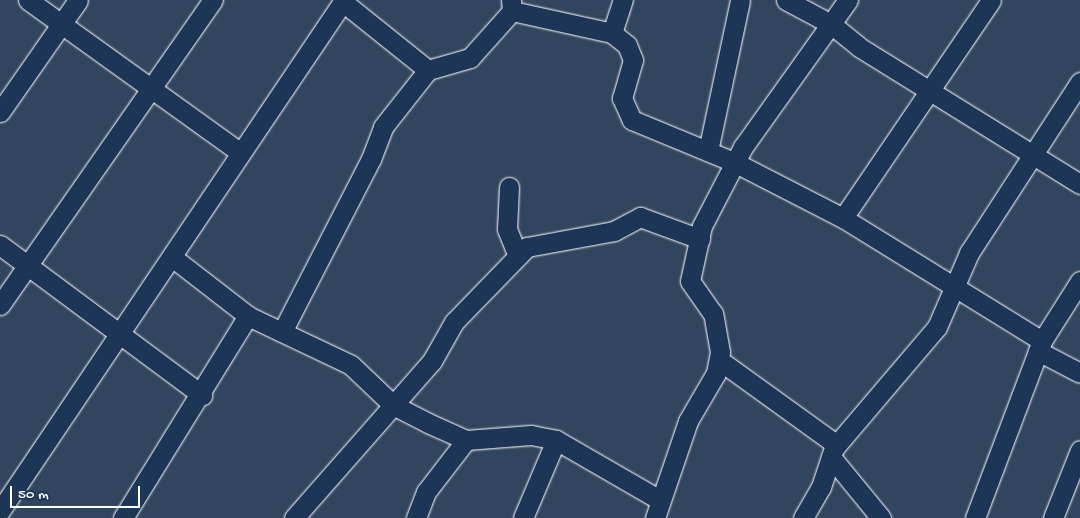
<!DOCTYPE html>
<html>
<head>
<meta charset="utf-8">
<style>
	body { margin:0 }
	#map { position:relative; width:1080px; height:518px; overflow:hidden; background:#32455e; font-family:"Gochi Hand",sans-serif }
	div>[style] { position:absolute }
	.roads { filter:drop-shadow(0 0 1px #fff) drop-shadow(0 0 1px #fff) }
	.minor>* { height:19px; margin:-9.5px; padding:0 9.5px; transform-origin:9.5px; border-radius:9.5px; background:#1d3557 }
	span { translate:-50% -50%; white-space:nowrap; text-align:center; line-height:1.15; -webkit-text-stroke:4px #1d3557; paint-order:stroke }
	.scale { position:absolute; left:10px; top:486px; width:130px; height:22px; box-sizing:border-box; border:2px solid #fff; border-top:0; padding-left:6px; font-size:15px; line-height:18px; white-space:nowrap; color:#fff; -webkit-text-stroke:4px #1d3557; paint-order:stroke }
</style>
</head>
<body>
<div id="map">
	<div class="roads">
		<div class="minor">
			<div style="left:28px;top:0;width:262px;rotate:35.7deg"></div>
			<div style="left:786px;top:0;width:51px;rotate:28.1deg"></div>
			<div style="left:831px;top:24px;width:36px;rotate:39deg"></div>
			<div style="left:859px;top:47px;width:260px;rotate:31.8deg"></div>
			<div style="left:343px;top:2px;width:109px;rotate:38.7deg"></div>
			<div style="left:512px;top:11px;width:102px;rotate:12.4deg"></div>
			<div style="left:612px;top:33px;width:19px;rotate:39deg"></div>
			<div style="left:627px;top:45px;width:16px;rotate:68deg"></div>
			<div style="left:633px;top:60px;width:40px;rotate:106deg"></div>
			<div style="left:622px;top:98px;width:24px;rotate:66deg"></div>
			<div style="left:632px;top:120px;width:110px;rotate:22.4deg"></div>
			<div style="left:734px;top:162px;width:123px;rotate:27.2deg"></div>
			<div style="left:843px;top:218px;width:234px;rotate:31.7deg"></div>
			<div style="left:612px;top:33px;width:35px;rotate:-72deg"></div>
			<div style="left:0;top:112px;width:136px;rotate:-55.1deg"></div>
			<div style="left:708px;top:151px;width:154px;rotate:-78deg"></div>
			<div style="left:509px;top:187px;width:42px;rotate:92.7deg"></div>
			<div style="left:507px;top:229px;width:29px;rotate:68deg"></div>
			<div style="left:843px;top:218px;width:263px;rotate:-55.8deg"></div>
			<div style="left:0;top:245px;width:252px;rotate:36.6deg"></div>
			<div style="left:172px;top:257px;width:96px;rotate:37.8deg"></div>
			<div style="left:248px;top:316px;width:114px;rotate:25.4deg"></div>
			<div style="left:351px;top:365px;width:58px;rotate:43.6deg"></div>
			<div style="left:393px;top:405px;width:39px;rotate:27deg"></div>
			<div style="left:428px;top:423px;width:42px;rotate:24.1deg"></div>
			<div style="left:466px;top:440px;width:65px;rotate:-4.4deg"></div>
			<div style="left:531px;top:435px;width:25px;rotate:11deg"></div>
			<div style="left:556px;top:440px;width:120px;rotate:30deg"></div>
			<div style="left:0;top:305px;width:372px;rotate:-55.1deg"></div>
			<div style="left:282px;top:332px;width:195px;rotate:-62.8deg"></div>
			<div style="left:371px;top:159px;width:34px;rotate:-69deg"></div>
			<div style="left:383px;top:127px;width:73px;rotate:-51.7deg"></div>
			<div style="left:428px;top:70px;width:44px;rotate:-15.9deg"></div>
			<div style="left:470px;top:58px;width:63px;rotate:-48.2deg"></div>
			<div style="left:512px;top:11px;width:11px;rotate:-95deg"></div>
			<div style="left:1038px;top:351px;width:47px;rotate:27.6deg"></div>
			<div style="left:719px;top:360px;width:145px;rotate:35.8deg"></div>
			<div style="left:831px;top:457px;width:79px;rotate:50.7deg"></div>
			<div style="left:0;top:511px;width:616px;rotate:-56.05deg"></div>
			<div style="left:123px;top:518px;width:238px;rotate:-58.3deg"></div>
			<div style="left:294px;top:518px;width:209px;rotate:-48.7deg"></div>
			<div style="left:432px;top:361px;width:45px;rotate:-60.6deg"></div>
			<div style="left:454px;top:322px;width:105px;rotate:-45.8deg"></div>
			<div style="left:527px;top:247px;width:88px;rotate:-10.4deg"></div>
			<div style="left:614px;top:231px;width:30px;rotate:-28deg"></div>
			<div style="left:640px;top:217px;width:64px;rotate:20.1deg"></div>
			<div style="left:416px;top:518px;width:28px;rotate:-69deg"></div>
			<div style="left:426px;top:492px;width:66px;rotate:-52.4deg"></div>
			<div style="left:523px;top:518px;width:85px;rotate:-67.1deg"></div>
			<div style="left:655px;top:518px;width:102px;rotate:-71.2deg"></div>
			<div style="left:688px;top:421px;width:56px;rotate:-59.7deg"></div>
			<div style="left:716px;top:373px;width:21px;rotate:-79deg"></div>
			<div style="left:720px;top:352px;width:39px;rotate:-100deg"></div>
			<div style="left:713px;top:314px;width:40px;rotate:-124.9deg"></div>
			<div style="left:690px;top:281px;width:56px;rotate:-77.7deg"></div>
			<div style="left:702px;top:226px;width:89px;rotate:-62.6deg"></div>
			<div style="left:743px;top:147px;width:181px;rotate:-54.5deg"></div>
			<div style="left:803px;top:518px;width:36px;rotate:-60deg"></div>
			<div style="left:821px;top:487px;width:41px;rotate:-71.6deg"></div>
			<div style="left:834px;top:448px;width:159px;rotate:-49.6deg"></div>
			<div style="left:937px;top:327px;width:81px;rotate:-66.6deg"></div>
			<div style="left:969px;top:253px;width:204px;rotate:-57deg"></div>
			<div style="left:975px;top:518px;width:189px;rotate:-69.3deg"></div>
			<div style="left:1042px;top:341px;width:71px;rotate:-57.7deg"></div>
			<div style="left:1053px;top:518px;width:73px;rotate:-68.3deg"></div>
		</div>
	</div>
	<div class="scale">50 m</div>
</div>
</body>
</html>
